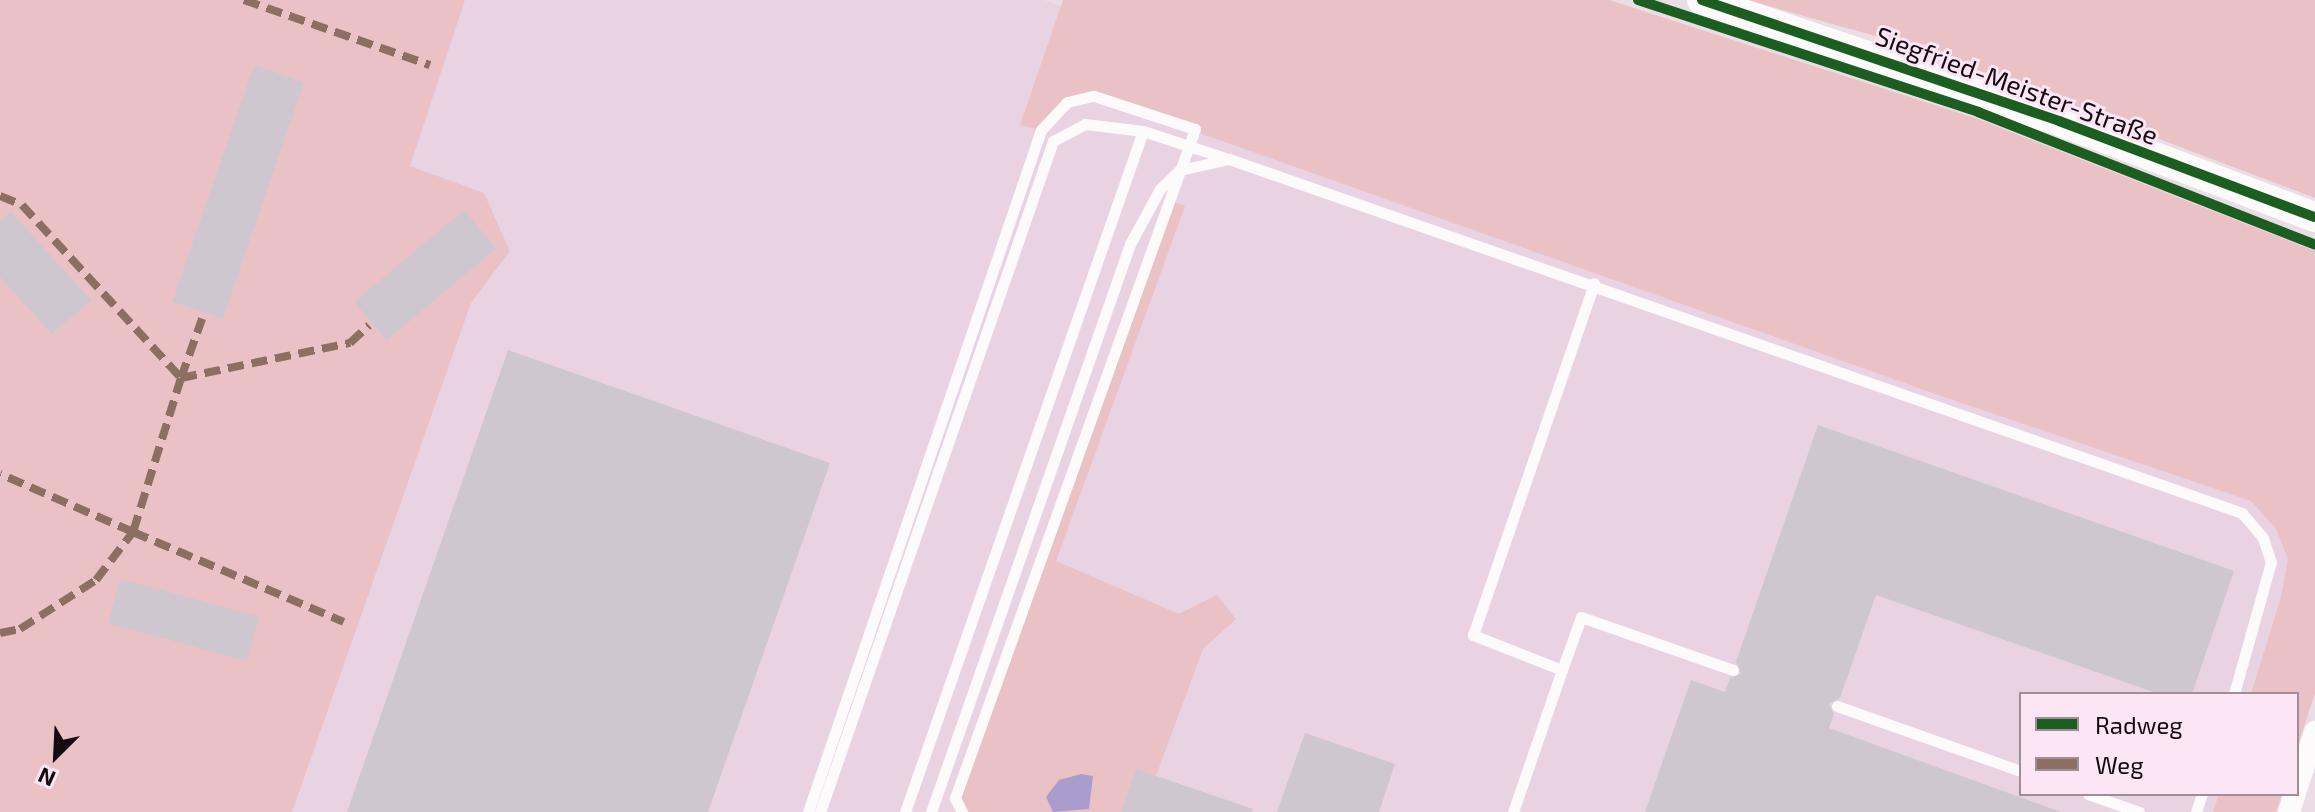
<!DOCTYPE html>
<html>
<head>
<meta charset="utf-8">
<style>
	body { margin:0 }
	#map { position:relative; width:2315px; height:812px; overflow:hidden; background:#eadde6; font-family:"Exo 2",sans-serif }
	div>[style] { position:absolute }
	.built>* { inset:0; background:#e9d3e2 }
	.green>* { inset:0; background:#eac1c4 }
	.water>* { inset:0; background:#aa9ccd }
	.building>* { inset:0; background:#cfc7cf; transform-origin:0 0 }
	.lane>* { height:11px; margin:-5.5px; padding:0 5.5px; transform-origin:5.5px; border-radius:5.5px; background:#fcfafb }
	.street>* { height:22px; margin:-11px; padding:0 11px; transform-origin:11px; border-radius:11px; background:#fcfafb }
	.secondary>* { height:30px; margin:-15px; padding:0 15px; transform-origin:15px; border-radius:15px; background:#fcfafb }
	.quiet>* { height:8px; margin-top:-4px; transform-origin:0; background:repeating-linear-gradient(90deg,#8d6e63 0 16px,transparent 0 24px) }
	.cycleway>* { height:10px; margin:-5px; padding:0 5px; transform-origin:5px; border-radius:5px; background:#1b5e20 }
	span { translate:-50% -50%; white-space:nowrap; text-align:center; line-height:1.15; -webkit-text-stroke:6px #fce5f5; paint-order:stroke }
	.street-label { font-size:26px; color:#130b11 }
	.legend { position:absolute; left:2019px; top:692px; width:280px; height:104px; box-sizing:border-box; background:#fce5f5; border:2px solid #9f8e9a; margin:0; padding:10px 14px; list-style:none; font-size:24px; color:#130b11 }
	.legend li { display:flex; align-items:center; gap:16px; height:40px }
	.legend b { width:40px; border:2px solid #9f8e9a }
	.north { position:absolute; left:16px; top:716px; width:80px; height:80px; -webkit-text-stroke:6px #fce5f5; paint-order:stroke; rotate:204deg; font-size:22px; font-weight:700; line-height:32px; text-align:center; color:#130b11 }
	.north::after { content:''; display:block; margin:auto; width:28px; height:36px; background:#130b11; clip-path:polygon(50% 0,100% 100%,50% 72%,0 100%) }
</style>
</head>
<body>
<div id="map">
	<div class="built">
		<div style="clip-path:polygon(465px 0,1044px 0,2315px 424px,2286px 694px,2021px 694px,2021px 794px,2253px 794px,2248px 812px,291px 812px,471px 303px,510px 251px,484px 193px,409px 166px)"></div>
	</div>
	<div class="green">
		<div style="clip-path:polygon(0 0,465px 0,410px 166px,484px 193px,510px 251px,471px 303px,292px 812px,0 812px)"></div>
		<div style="clip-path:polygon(1063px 0,1609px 0,1978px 119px,2315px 251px,2315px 693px,2297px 748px,2297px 694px,2251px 694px,2281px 597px,2288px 559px,2276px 529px,2251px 501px,1947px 398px,1095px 96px,1067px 102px,1041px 130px,1020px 125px)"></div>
		<div style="clip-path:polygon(1747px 0,2315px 0,2315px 198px,1922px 49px)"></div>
		<div style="clip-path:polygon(1169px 200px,1185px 206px,1056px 561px,1179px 614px,1217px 595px,1236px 619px,1203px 649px,1156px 776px,1136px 769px,1121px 812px,962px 812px,955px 798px)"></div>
		<div style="clip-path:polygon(2219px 794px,2282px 794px,2276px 812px,2213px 812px)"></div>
	</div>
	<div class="water">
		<div style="clip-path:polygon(1081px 774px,1093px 776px,1089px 809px,1053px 812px,1046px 797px,1059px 780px)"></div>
	</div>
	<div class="building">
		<div style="left:254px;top:65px;width:53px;height:250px;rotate:19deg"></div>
		<div style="left:464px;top:210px;width:50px;height:143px;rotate:50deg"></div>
		<div style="clip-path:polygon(11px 212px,91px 300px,52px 334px,0 277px,0 222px)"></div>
		<div style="clip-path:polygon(508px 350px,830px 463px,708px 812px,347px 812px)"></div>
		<div style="clip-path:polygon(1818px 425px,2234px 571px,2192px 694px,2159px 694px,1876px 595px,1840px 698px,1829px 704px,1834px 714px,1829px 728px,2061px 812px,1645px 812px,1691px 680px,1725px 692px,1730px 678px,1741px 674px,1736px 662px)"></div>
		<div style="left:120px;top:579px;width:144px;height:46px;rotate:15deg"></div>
		<div style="clip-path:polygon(1305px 733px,1395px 764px,1379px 812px,1277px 812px)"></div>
		<div style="clip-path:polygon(1136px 769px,1253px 809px,1252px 812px,1121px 812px)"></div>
	</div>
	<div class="lane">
		<div style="left:1562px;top:670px;width:56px;rotate:-70.3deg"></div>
		<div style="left:1581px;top:617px;width:161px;rotate:19.2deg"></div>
		<div style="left:1837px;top:706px;width:195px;rotate:19.5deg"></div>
		<div style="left:2088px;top:794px;width:54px;rotate:19.4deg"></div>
		<div style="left:808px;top:812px;width:721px;rotate:-71.14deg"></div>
		<div style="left:1041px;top:130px;width:38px;rotate:-47deg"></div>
		<div style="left:1067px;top:102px;width:28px;rotate:-13deg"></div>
		<div style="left:1094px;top:96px;width:106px;rotate:18.1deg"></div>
		<div style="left:1195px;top:129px;width:711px;rotate:109.74deg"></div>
		<div style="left:955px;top:798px;width:16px;rotate:63deg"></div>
		<div style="left:820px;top:812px;width:710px;rotate:-70.85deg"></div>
		<div style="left:1053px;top:141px;width:36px;rotate:-28deg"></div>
		<div style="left:1085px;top:124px;width:58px;rotate:6.9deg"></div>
		<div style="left:1143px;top:131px;width:89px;rotate:18.2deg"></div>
		<div style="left:905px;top:812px;width:721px;rotate:-70.74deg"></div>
		<div style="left:931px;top:812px;width:602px;rotate:-70.69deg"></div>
		<div style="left:1130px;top:244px;width:63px;rotate:-61.4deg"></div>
		<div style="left:1160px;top:189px;width:28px;rotate:-44deg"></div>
		<div style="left:1180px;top:170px;width:50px;rotate:-12.7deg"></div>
		<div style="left:1229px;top:159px;width:1073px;rotate:19.26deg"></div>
		<div style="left:2242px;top:513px;width:33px;rotate:50deg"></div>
		<div style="left:2263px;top:538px;width:25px;rotate:72deg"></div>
		<div style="left:2271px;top:562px;width:137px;rotate:105.7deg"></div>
		<div style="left:1513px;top:812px;width:150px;rotate:-71deg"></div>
		<div style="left:1562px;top:670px;width:96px;rotate:-158.5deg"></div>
		<div style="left:1473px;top:635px;width:372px;rotate:-71deg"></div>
		<div style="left:2196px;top:812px;width:19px;rotate:-72deg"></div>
	</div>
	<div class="street">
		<div style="left:2297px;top:787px;width:58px;rotate:-71.9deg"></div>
		<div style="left:2289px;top:812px;width:19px;rotate:-72deg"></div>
	</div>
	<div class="secondary">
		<div style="left:1702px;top:0;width:377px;rotate:18.7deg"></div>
		<div style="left:2059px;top:121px;width:273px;rotate:20.6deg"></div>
	</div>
	<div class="quiet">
		<div style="left:244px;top:0;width:197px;rotate:19.3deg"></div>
		<div style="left:0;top:196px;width:24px;rotate:22deg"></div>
		<div style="left:22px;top:205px;width:235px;rotate:47.4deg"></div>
		<div style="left:181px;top:378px;width:161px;rotate:107.3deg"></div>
		<div style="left:133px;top:532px;width:145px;rotate:-156.4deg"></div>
		<div style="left:181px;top:378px;width:173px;rotate:-11.7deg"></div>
		<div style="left:350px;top:343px;width:26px;rotate:-43deg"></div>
		<div style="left:181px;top:378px;width:63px;rotate:-70.4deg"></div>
		<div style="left:0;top:633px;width:20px;rotate:-11deg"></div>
		<div style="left:20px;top:629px;width:90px;rotate:-32.8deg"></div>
		<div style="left:96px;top:580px;width:61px;rotate:-52.4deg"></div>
		<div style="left:133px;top:532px;width:229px;rotate:23.1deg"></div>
	</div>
	<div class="cycleway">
		<div style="left:1638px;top:0;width:358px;rotate:18.2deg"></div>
		<div style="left:1978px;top:112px;width:362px;rotate:21.5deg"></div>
		<div style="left:1702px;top:0;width:377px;rotate:18.7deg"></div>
		<div style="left:2059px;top:121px;width:273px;rotate:20.6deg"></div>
	</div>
	<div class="street-label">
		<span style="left:2017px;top:85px;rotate:20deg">Siegfried-Meister-Straße</span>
	</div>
	<ul class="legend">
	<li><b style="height:10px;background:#1b5e20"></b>Radweg</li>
	<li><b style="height:10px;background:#8d6e63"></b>Weg</li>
	</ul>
	<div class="north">N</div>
</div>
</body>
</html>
